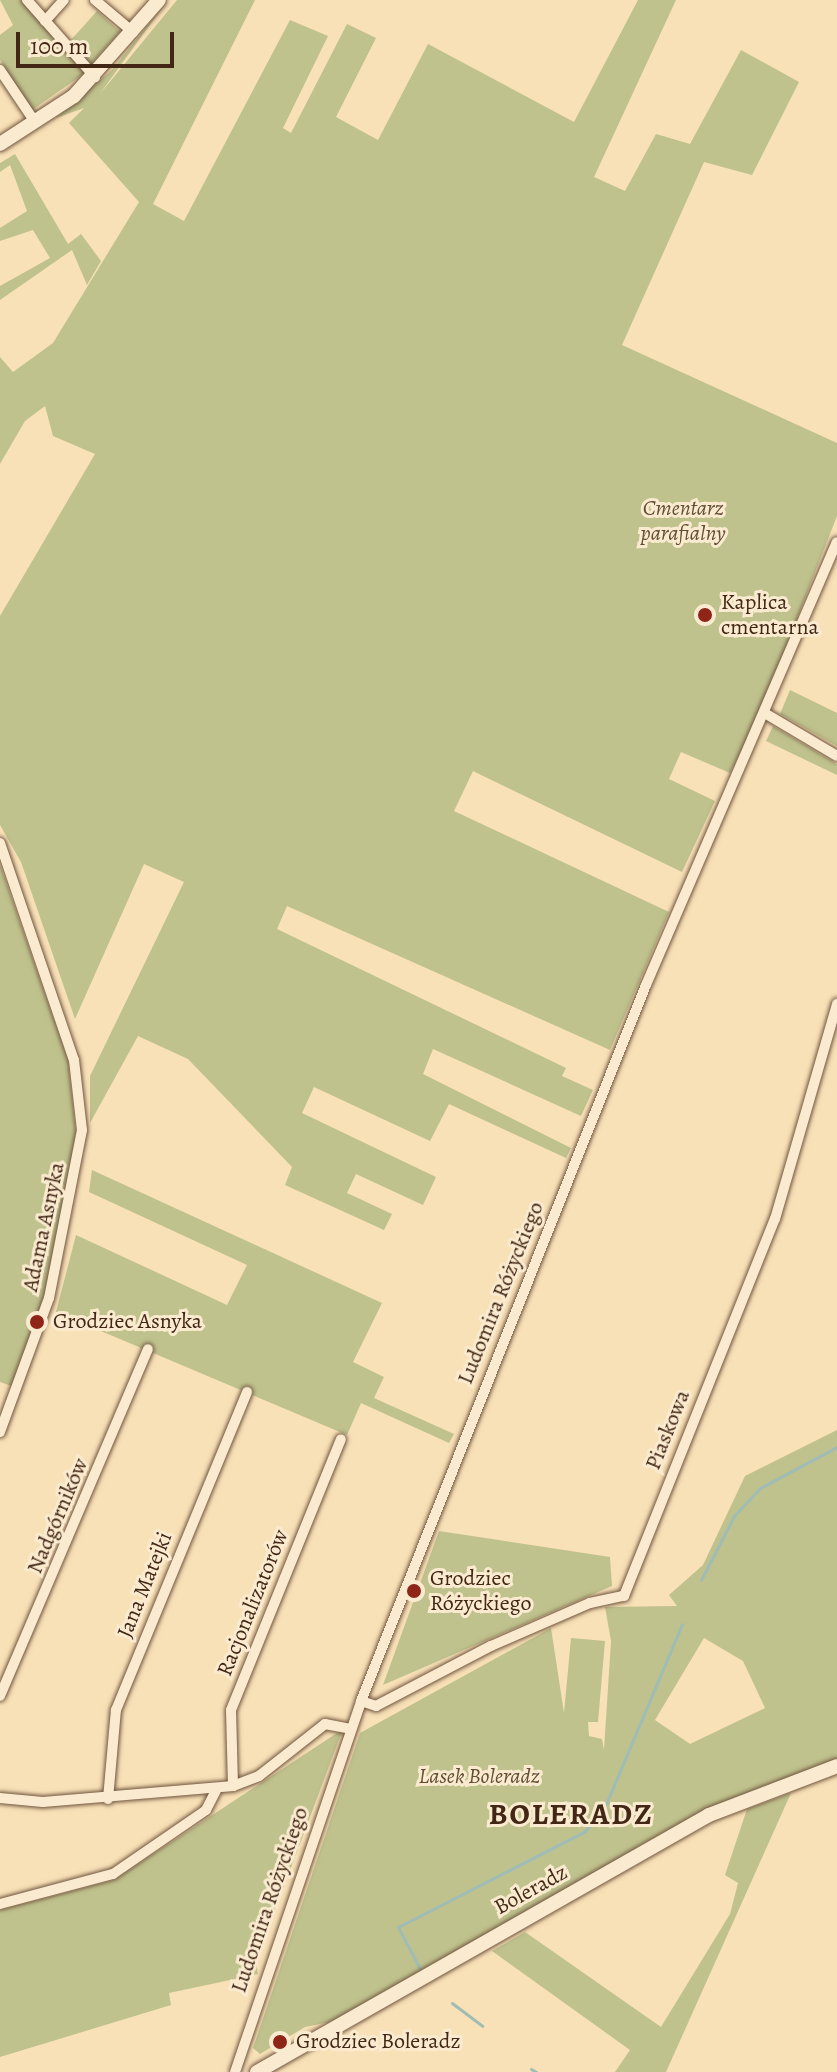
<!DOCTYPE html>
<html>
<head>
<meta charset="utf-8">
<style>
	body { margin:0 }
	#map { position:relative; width:837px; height:2072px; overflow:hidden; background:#f8e0b7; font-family:Alegreya,serif }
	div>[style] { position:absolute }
	.green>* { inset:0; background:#bfc28d; transform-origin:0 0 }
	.stream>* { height:3px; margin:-1.5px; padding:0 1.5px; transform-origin:1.5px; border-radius:1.5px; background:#9fbcb5 }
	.roads { filter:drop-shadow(0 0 2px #70553e) drop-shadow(0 0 2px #70553e) }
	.street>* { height:10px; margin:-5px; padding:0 5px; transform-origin:5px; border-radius:5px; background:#faebd0 }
	.secondary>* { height:14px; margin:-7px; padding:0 7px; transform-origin:7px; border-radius:7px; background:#faebd0 }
	.dots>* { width:22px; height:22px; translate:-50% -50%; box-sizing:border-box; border:4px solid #faebd0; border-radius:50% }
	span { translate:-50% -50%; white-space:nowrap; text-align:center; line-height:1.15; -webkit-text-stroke:6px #faebd0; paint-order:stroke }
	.park-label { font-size:22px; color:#624e34; font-style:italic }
	.poi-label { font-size:22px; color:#432716 }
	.left { translate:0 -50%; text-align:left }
	.street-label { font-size:22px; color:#432716 }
	.district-label { font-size:30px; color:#432716; font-weight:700; letter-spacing:2px }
	.scale { position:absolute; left:16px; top:32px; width:158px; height:36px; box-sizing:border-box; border:4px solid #432716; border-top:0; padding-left:10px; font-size:24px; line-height:28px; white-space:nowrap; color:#432716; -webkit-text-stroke:6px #faebd0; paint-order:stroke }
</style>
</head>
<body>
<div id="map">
	<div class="green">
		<div style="clip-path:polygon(0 0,23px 0,85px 73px,32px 110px,0 60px,0 35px,13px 25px)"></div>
		<div style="clip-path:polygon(168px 0,99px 95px,177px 0,255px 0,153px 204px,184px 221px,290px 20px,328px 36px,283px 128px,291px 133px,347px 24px,376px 38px,336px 117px,378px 140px,428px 44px,574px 122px,638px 0,676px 0,594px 177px,625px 191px,656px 134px,690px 144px,741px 50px,799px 82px,752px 175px,704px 162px,622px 345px,837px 443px,837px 516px,761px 711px,730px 773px,681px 752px,669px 779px,715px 801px,682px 872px,473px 771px,454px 811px,669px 912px,610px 1050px,287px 906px,277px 929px,566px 1068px,562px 1076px,593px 1090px,581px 1116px,433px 1049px,423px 1074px,571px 1148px,566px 1158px,449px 1104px,430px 1141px,314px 1087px,302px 1113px,436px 1177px,423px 1205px,356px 1174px,347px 1193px,392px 1214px,384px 1230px,285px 1185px,292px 1167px,188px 1059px,138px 1036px,90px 1123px,90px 1076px,184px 882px,144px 864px,75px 1019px,21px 862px,0 825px,0 616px,95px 454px,53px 436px,45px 406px,25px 421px,0 464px,0 357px,13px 372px,53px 343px,139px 202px,69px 123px,84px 108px,56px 118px,112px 70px)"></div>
		<div style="left:97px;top:11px;width:31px;height:43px;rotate:42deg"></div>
		<div style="clip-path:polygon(15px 154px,68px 244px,81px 234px,101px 261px,87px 285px,72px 250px,0 300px,0 286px,50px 258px,33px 230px,0 241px,0 228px,27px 211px,10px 165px,0 172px,0 163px)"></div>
		<div style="clip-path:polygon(790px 690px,837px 713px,837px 746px,780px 714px)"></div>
		<div style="clip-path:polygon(773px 726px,837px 764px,837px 775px,766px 741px)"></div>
		<div style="clip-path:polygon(0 865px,68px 1060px,76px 1133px,47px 1289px,14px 1387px,0 1382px)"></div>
		<div style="clip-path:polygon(92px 1170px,382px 1303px,353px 1362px,384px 1377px,374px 1398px,454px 1434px,449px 1443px,361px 1403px,347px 1435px,56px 1312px,76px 1235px,227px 1305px,247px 1265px,89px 1192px)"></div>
		<div style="clip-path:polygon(evenodd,837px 1430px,837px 1760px,695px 1815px,330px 2022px,305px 2027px,260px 2054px,253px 2048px,360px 1733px,551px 1628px,564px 1713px,571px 1638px,605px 1641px,598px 1722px,588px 1722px,589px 1736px,602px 1739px,604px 1750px,611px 1641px,605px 1607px,677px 1606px,669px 1595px,703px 1565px,745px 1476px,837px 1430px,704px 1638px,743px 1661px,765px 1708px,690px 1744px,655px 1720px,704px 1638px)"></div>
		<div style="clip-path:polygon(439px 1531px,610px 1557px,612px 1586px,383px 1685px)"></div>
		<div style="clip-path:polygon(343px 1729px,256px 1961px,258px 1974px,169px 1993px,171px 2005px,0 2057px,0 1910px,114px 1880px)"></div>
		<div style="clip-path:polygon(791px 1793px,666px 2072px,615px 2072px,630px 2050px,492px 1951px,525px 1932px,661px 2027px,730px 1914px,738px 1883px,725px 1875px,747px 1809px)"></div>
	</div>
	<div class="stream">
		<div style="left:701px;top:1580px;width:72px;rotate:-62.7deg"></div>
		<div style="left:734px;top:1516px;width:38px;rotate:-47deg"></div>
		<div style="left:760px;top:1488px;width:87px;rotate:-28deg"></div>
		<div style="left:606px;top:1804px;width:195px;rotate:-67.1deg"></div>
		<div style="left:420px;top:1969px;width:47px;rotate:-117.6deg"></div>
		<div style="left:398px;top:1927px;width:209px;rotate:-27.1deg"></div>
		<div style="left:584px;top:1832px;width:21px;rotate:-47deg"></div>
		<div style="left:452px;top:2003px;width:38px;rotate:37deg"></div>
		<div style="left:531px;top:2069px;width:6px;rotate:31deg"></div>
	</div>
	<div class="roads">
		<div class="street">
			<div style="left:27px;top:0;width:103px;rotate:48.6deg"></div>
			<div style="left:95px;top:0;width:50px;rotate:40.1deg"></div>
			<div style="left:45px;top:21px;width:28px;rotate:-48deg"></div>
			<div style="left:0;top:70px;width:63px;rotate:56.1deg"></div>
			<div style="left:768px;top:715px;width:80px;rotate:30.7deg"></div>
			<div style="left:0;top:843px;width:229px;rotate:71.2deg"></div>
			<div style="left:74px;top:1060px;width:70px;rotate:83.5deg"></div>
			<div style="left:82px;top:1130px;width:171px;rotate:101.1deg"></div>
			<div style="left:49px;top:1298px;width:143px;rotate:110.1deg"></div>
			<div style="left:0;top:1696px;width:377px;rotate:-66.9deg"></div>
			<div style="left:361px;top:1701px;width:16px;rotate:18deg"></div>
			<div style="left:376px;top:1706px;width:130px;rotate:-27.6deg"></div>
			<div style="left:491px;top:1646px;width:108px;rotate:-23.5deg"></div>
			<div style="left:590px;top:1603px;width:35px;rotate:-12deg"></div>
			<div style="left:624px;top:1596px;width:406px;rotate:-68.2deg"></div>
			<div style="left:775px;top:1219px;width:224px;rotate:-73.9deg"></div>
			<div style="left:233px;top:1786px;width:76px;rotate:-91.5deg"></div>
			<div style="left:231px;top:1710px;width:292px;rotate:-67.9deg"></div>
			<div style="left:0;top:1798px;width:43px;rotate:5.3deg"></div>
			<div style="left:43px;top:1802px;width:191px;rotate:-4.8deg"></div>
			<div style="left:233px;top:1786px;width:28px;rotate:-21deg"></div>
			<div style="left:259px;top:1776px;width:84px;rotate:-38.2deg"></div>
			<div style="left:325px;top:1724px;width:26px;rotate:11deg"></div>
			<div style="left:108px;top:1799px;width:89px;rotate:-84.9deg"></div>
			<div style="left:116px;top:1710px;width:344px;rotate:-67.6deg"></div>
			<div style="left:0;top:1904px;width:117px;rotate:-14.9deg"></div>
			<div style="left:113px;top:1874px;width:113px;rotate:-34.5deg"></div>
			<div style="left:206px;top:1810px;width:22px;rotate:-63deg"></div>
			<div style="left:235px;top:2072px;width:392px;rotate:-71.2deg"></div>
			<div style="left:361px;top:1701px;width:771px;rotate:-68.3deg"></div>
			<div style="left:646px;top:985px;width:482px;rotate:-66.7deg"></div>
		</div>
		<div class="secondary">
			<div style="left:0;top:144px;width:88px;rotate:-33deg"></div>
			<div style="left:74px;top:96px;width:128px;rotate:-48.5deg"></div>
			<div style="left:257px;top:2072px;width:520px;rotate:-29.62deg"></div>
			<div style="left:709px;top:1815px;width:137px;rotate:-20.9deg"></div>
		</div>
	</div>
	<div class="dots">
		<div style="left:705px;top:615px;background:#8f2418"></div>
		<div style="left:37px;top:1322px;background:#8f2418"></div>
		<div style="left:414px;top:1591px;background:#8f2418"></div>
		<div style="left:280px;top:2042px;background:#8f2418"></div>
	</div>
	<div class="park-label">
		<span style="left:683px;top:521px">Cmentarz<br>parafialny</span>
		<span style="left:479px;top:1777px">Lasek Boleradz</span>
	</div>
	<div class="poi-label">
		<span class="left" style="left:721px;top:615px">Kaplica<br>cmentarna</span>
		<span class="left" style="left:53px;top:1322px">Grodziec Asnyka</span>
		<span class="left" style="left:430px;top:1591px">Grodziec<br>Różyckiego</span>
		<span class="left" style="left:296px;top:2042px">Grodziec Boleradz</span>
	</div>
	<div class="street-label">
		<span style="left:44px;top:1227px;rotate:-78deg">Adama Asnyka</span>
		<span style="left:501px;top:1293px;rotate:-68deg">Ludomira Różyckiego</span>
		<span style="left:668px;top:1430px;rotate:-68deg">Piaskowa</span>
		<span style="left:58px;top:1516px;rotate:-67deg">Nadgórników</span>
		<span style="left:145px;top:1585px;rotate:-68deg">Jana Matejki</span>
		<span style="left:253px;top:1603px;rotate:-68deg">Racjonalizatorów</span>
		<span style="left:531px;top:1890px;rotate:-29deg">Boleradz</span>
		<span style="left:270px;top:1900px;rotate:-71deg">Ludomira Różyckiego</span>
	</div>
	<div class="district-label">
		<span style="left:571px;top:1814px">BOLERADZ</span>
	</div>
	<div class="scale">100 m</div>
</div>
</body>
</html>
